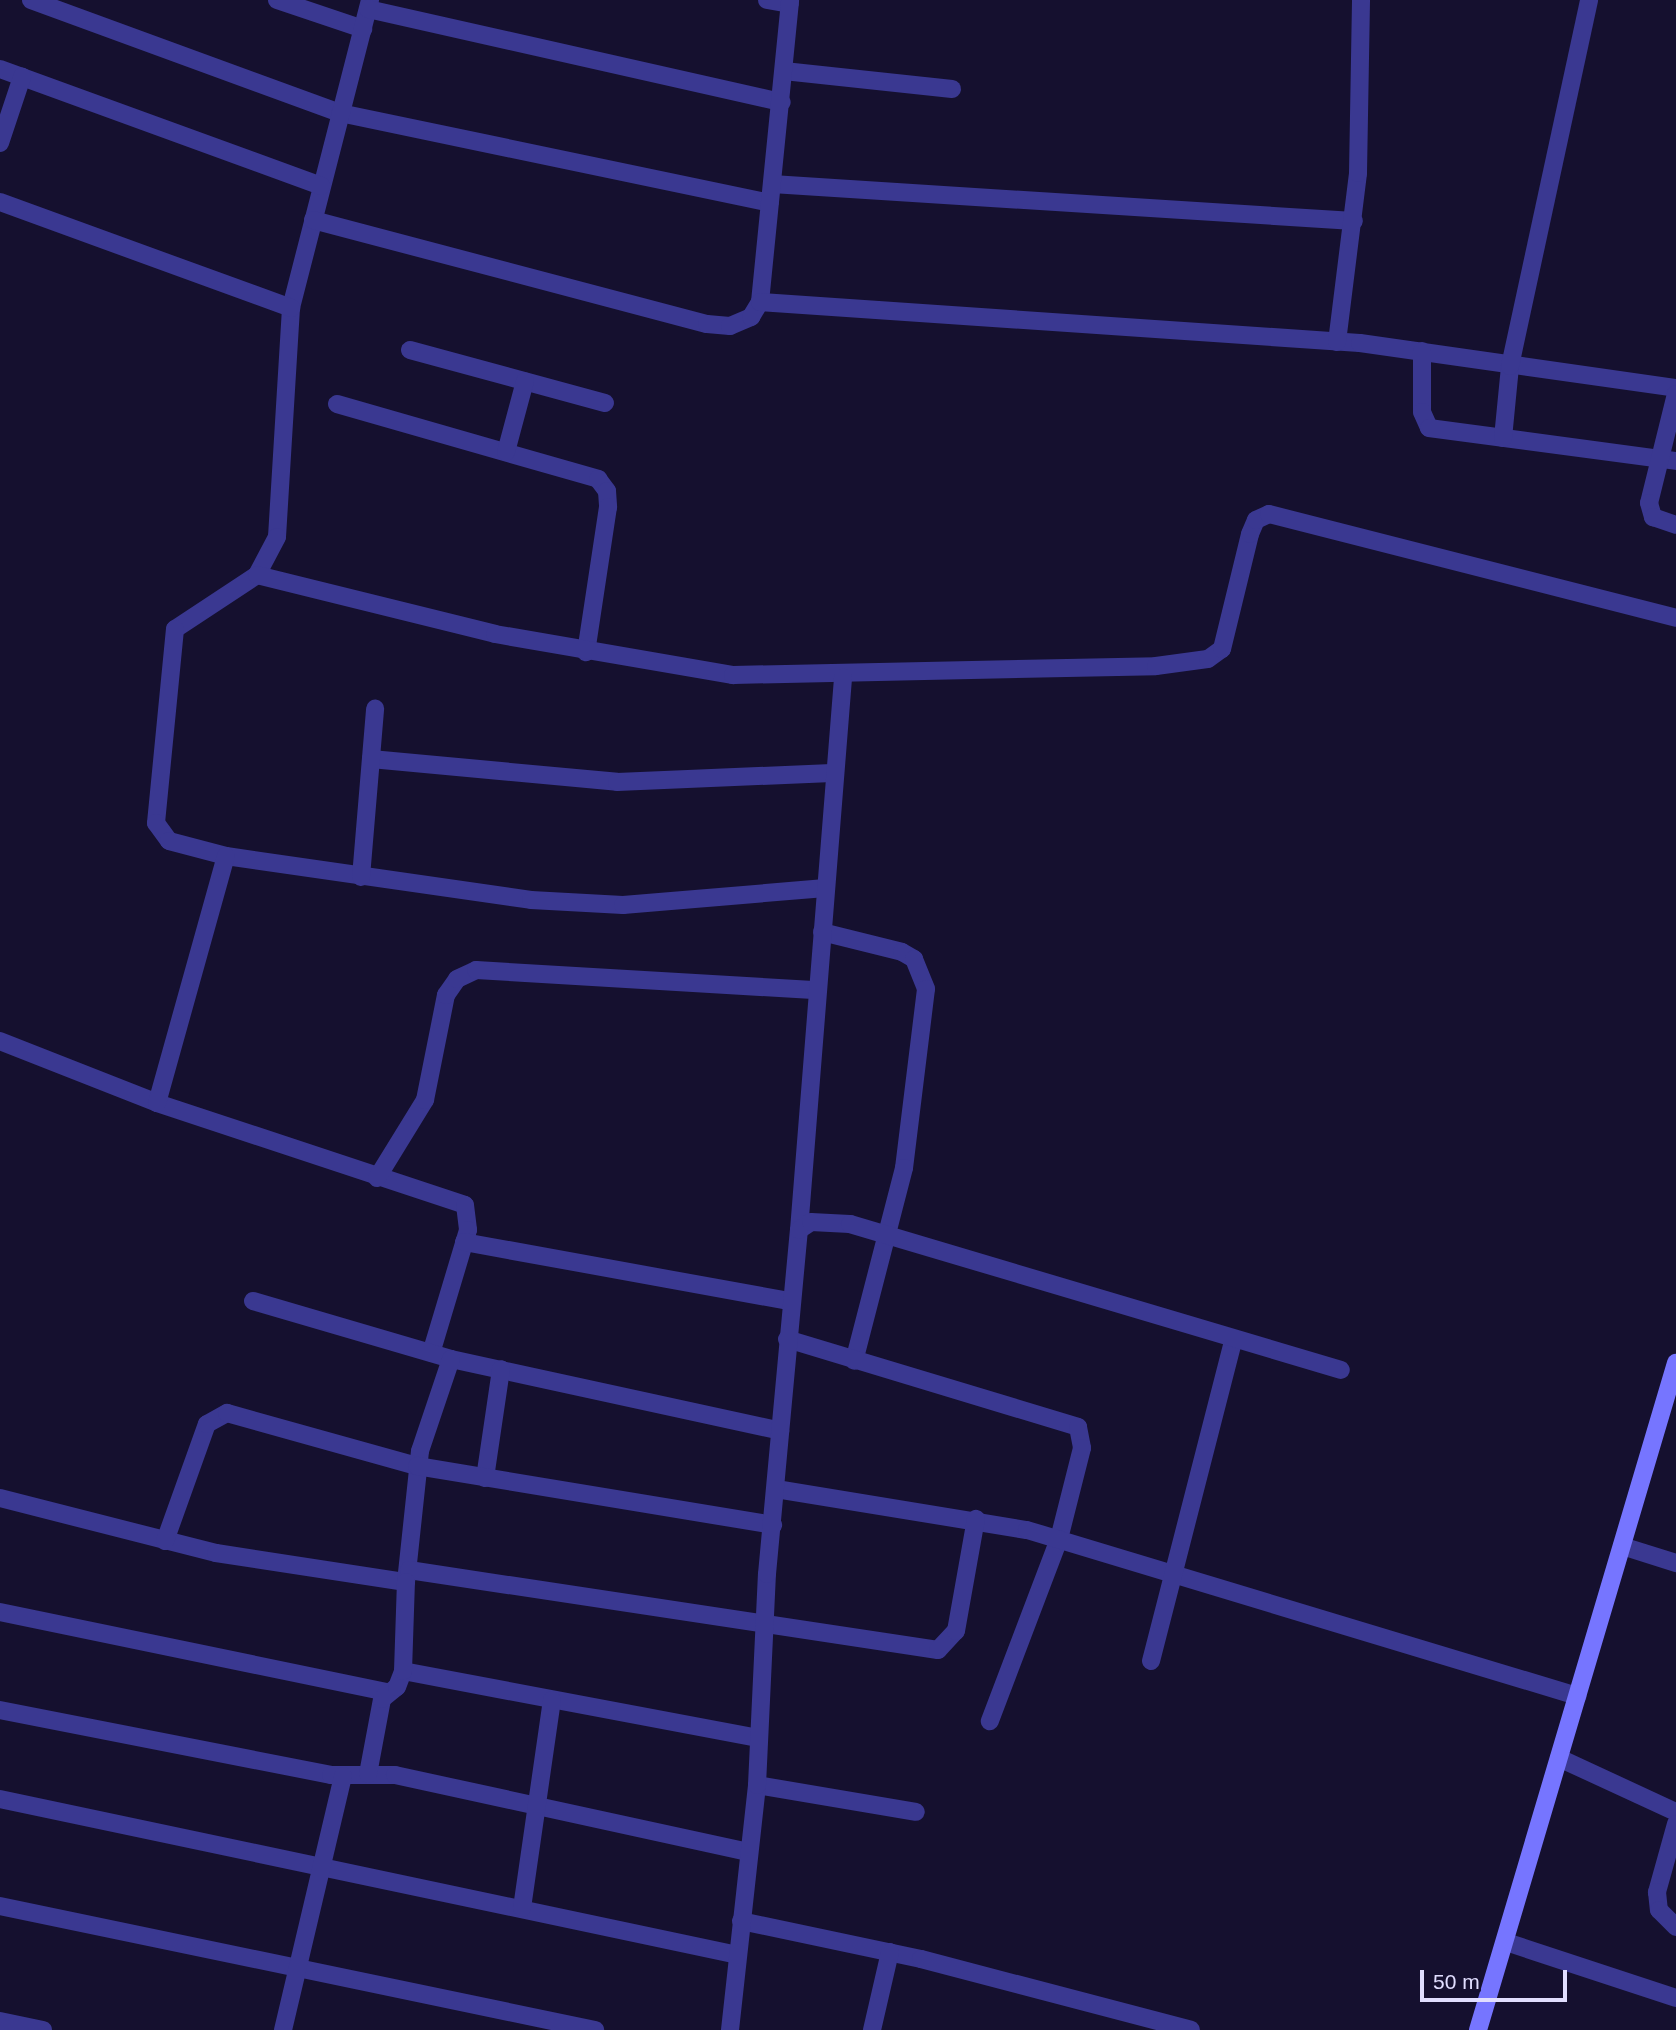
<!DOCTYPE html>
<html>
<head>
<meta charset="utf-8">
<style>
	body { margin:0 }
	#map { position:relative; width:1676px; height:2030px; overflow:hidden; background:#15102f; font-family:Arial,sans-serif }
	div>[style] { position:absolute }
	.street>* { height:18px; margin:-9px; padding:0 9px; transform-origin:9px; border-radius:9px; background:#3a3891 }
	.secondary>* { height:18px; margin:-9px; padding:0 9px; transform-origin:9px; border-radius:9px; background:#7675ff }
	span { translate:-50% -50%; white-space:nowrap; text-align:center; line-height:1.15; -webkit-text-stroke:5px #15102f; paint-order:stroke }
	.scale { position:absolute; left:1420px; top:1970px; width:147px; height:32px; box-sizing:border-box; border:4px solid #e1deff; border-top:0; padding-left:9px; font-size:21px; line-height:24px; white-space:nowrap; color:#e1deff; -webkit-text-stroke:5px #15102f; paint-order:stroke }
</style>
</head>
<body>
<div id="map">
	<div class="street">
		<div style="left:31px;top:0;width:329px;rotate:20.1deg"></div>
		<div style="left:340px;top:113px;width:439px;rotate:11.8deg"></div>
		<div style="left:277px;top:0;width:91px;rotate:18.6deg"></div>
		<div style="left:370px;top:0;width:318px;rotate:104.4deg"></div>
		<div style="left:291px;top:308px;width:229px;rotate:93.5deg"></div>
		<div style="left:277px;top:537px;width:43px;rotate:117.8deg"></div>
		<div style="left:257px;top:575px;width:98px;rotate:146.6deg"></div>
		<div style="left:175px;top:629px;width:195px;rotate:95.6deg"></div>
		<div style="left:156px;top:823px;width:22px;rotate:54deg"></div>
		<div style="left:169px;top:841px;width:59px;rotate:14.7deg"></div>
		<div style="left:226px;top:856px;width:308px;rotate:8.2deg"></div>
		<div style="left:531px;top:900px;width:92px;rotate:3.1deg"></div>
		<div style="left:623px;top:905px;width:203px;rotate:-4.8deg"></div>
		<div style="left:767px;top:0;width:23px;rotate:10deg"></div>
		<div style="left:368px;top:9px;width:424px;rotate:12.7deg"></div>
		<div style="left:0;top:69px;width:342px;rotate:20deg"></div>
		<div style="left:784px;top:71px;width:169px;rotate:6.1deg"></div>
		<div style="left:0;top:143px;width:70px;rotate:-71.6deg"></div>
		<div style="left:772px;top:184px;width:583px;rotate:3.64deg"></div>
		<div style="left:0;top:202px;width:310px;rotate:20deg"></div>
		<div style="left:313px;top:220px;width:407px;rotate:14.8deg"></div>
		<div style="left:707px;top:324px;width:23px;rotate:5deg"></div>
		<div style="left:730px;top:326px;width:23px;rotate:-23deg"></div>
		<div style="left:751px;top:317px;width:17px;rotate:-59deg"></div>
		<div style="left:760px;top:302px;width:303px;rotate:-84.3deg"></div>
		<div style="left:760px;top:302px;width:601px;rotate:3.91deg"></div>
		<div style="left:1360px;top:343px;width:319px;rotate:8.1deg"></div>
		<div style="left:1337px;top:342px;width:170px;rotate:-82.9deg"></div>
		<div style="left:1358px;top:173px;width:173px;rotate:-89deg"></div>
		<div style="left:410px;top:350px;width:202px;rotate:15.2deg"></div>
		<div style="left:1422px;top:351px;width:61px;rotate:90deg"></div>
		<div style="left:1422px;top:412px;width:17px;rotate:66deg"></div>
		<div style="left:1429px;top:428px;width:249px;rotate:7.6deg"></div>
		<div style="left:1676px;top:394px;width:112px;rotate:103.9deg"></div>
		<div style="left:1649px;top:503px;width:15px;rotate:74deg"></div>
		<div style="left:1653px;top:517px;width:24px;rotate:19deg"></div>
		<div style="left:337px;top:404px;width:272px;rotate:16deg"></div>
		<div style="left:598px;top:479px;width:15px;rotate:53deg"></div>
		<div style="left:607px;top:491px;width:16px;rotate:86deg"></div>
		<div style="left:608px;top:507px;width:147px;rotate:98.6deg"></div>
		<div style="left:1503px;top:438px;width:72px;rotate:-84.4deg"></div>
		<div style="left:1510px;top:366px;width:374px;rotate:-77.8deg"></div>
		<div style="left:506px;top:452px;width:73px;rotate:-75deg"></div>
		<div style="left:257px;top:575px;width:245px;rotate:13.9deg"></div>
		<div style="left:495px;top:634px;width:242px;rotate:9.8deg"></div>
		<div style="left:733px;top:675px;width:423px;rotate:-1.2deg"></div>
		<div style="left:1156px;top:666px;width:52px;rotate:-7.7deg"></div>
		<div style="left:1208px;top:659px;width:17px;rotate:-36deg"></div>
		<div style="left:1222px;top:649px;width:118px;rotate:-76.3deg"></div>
		<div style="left:1250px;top:534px;width:15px;rotate:-67deg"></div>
		<div style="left:1256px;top:520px;width:14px;rotate:-25deg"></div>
		<div style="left:1269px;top:514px;width:420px;rotate:14.3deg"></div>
		<div style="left:371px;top:759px;width:247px;rotate:5.3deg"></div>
		<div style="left:617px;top:782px;width:215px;rotate:-2.4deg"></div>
		<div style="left:361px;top:877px;width:169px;rotate:-85.2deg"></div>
		<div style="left:822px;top:932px;width:82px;rotate:14deg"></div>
		<div style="left:902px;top:952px;width:14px;rotate:30deg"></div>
		<div style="left:914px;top:959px;width:32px;rotate:68deg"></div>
		<div style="left:926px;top:989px;width:180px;rotate:97deg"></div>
		<div style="left:904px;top:1168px;width:199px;rotate:104.5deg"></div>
		<div style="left:0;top:1041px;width:169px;rotate:21.5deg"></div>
		<div style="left:157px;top:1103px;width:324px;rotate:18.3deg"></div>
		<div style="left:465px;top:1205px;width:25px;rotate:83deg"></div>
		<div style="left:468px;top:1230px;width:128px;rotate:106.7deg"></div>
		<div style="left:157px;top:1103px;width:256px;rotate:-74.4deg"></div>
		<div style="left:377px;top:1178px;width:92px;rotate:-58.4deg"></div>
		<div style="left:425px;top:1100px;width:107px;rotate:-78.7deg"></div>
		<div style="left:446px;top:995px;width:19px;rotate:-55deg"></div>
		<div style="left:457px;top:979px;width:21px;rotate:-25deg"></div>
		<div style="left:476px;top:970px;width:342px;rotate:3.4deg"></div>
		<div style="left:799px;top:1230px;width:554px;rotate:-85.44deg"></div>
		<div style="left:464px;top:1242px;width:331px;rotate:10.3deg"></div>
		<div style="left:253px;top:1301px;width:206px;rotate:16.3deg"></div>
		<div style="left:451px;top:1359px;width:337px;rotate:12.3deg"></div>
		<div style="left:787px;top:1339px;width:304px;rotate:16.8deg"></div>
		<div style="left:1078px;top:1427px;width:21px;rotate:79deg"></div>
		<div style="left:1082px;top:1448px;width:94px;rotate:104.2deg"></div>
		<div style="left:1059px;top:1539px;width:195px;rotate:110.8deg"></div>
		<div style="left:485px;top:1478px;width:110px;rotate:-81.6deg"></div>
		<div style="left:776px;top:1489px;width:254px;rotate:9.3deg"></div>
		<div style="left:1027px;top:1530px;width:575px;rotate:16.79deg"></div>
		<div style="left:0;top:1498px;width:223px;rotate:14.3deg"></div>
		<div style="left:216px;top:1553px;width:192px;rotate:8.7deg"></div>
		<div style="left:406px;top:1582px;width:132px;rotate:-83.9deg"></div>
		<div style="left:420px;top:1451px;width:97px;rotate:-71.4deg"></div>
		<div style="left:165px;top:1541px;width:124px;rotate:-70.3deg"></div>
		<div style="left:207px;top:1424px;width:23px;rotate:-29deg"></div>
		<div style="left:227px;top:1413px;width:197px;rotate:15.6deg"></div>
		<div style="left:417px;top:1466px;width:361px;rotate:9.4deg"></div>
		<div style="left:1622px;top:1546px;width:57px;rotate:17.5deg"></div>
		<div style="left:409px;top:1570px;width:535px;rotate:8.6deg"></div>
		<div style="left:938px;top:1650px;width:26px;rotate:-47deg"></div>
		<div style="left:956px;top:1631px;width:114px;rotate:-79.9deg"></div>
		<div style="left:0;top:1612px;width:396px;rotate:11.7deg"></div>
		<div style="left:1151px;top:1661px;width:329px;rotate:-75.6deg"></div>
		<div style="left:403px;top:1671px;width:362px;rotate:10.7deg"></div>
		<div style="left:0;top:1710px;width:337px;rotate:11.1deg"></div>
		<div style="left:331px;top:1775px;width:64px"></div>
		<div style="left:395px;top:1775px;width:361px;rotate:12.3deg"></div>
		<div style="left:1559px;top:1758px;width:129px;rotate:24.8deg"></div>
		<div style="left:368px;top:1774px;width:76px;rotate:-79.4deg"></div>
		<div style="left:382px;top:1699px;width:19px;rotate:-39deg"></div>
		<div style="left:397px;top:1687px;width:17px;rotate:-69deg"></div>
		<div style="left:403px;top:1671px;width:89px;rotate:-88.1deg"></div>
		<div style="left:757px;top:1785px;width:161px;rotate:9.6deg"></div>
		<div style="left:0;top:1799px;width:754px;rotate:11.94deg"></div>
		<div style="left:1676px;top:1824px;width:71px;rotate:105.6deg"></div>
		<div style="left:1657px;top:1892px;width:18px;rotate:84deg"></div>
		<div style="left:1659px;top:1910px;width:24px;rotate:45deg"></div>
		<div style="left:0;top:1906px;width:608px;rotate:11.77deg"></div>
		<div style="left:522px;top:1908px;width:210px;rotate:-81.8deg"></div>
		<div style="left:741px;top:1921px;width:184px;rotate:11.9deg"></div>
		<div style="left:921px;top:1959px;width:279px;rotate:14.7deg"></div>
		<div style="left:1506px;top:1942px;width:179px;rotate:18.2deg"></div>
		<div style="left:0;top:2021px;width:44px;rotate:11.8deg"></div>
		<div style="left:283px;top:2030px;width:261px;rotate:-76.7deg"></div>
		<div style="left:730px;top:2030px;width:246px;rotate:-83.7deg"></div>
		<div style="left:757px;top:1785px;width:211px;rotate:-87.3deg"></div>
		<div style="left:767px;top:1574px;width:345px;rotate:-84.7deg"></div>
		<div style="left:799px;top:1230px;width:14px;rotate:-34deg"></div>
		<div style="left:811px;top:1222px;width:39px;rotate:3deg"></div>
		<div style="left:850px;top:1224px;width:512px;rotate:16.56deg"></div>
		<div style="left:872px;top:2030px;width:80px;rotate:-77deg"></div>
	</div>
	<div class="secondary">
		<div style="left:1478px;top:2030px;width:696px;rotate:-73.47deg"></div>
	</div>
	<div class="scale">50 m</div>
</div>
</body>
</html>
